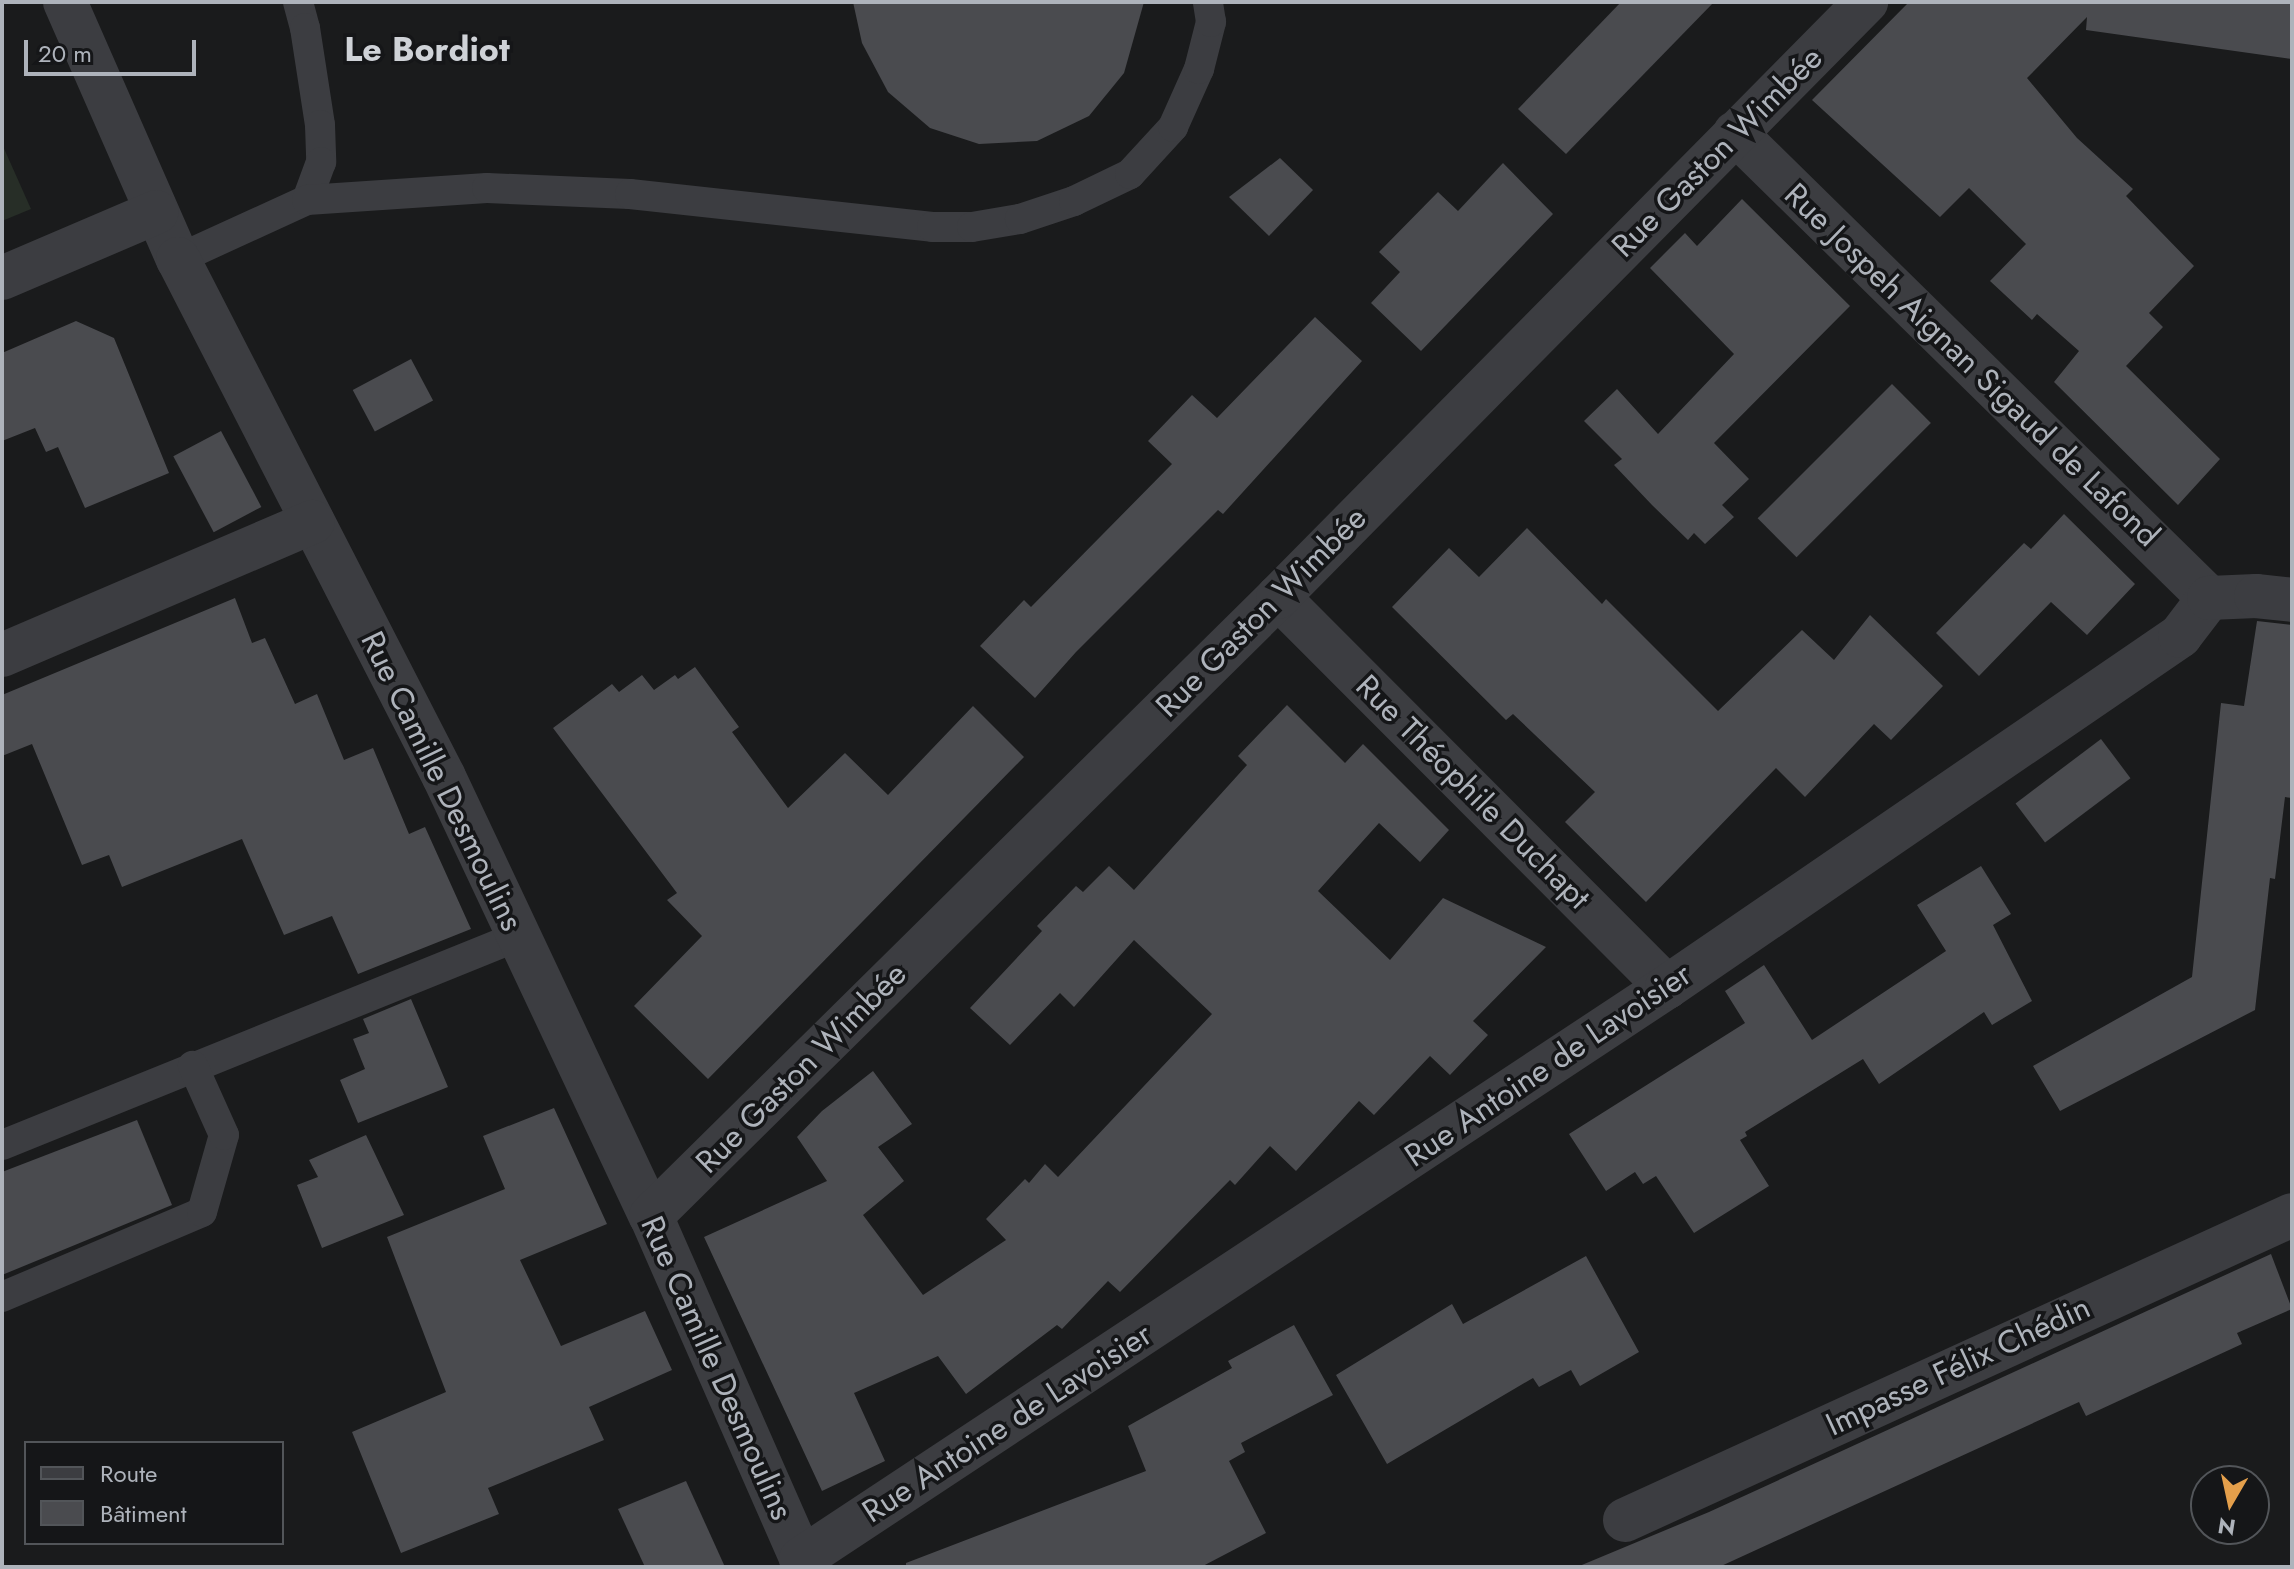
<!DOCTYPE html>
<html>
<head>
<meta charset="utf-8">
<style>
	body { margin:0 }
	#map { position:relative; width:2294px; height:1569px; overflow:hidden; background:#1a1b1c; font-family:Jost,sans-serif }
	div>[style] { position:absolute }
	.green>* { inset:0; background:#272e27 }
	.building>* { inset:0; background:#4a4b4f; transform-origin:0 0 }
	.lane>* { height:30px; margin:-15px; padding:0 15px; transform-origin:15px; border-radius:15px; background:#3c3d41 }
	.street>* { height:44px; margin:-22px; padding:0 22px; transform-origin:22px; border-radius:22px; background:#3c3d41 }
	span { translate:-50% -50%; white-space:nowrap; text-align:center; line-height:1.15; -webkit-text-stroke:7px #151618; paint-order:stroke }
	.street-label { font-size:32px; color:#aeb3bb }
	.neighbourhood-label { font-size:34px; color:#cfd2d7; font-weight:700 }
	.frame { position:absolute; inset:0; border:4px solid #aeb3bb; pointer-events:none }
	.legend { position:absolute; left:24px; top:1441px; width:260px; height:104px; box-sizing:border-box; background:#151618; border:2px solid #525559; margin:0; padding:10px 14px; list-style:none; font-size:24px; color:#aeb3bb }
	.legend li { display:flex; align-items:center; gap:16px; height:40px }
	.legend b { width:40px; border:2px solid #525559 }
	.north { position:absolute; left:2190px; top:1465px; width:80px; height:80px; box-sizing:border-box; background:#151618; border:2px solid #525559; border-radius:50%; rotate:189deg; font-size:22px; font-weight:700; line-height:32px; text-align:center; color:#aeb3bb }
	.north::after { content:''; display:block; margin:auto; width:28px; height:36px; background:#e49f4b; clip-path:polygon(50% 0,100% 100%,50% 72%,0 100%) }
	.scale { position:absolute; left:24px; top:40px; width:172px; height:36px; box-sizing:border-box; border:4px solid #aeb3bb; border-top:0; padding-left:10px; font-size:24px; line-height:28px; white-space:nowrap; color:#aeb3bb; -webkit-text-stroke:6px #151618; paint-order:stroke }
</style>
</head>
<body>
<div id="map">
	<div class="green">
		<div style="clip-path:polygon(2px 144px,31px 209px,2px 221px)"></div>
	</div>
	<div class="building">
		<div style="clip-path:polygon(853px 2px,1144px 2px,1124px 73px,1089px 116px,1037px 141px,979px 144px,930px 128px,888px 92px,862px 43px)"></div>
		<div style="clip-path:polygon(1621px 2px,1714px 2px,1566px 154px,1518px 109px)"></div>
		<div style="clip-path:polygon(1909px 2px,2292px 2px,2292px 59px,2086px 30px,2087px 17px,2027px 78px,2077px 138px,2133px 189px,2126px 196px,2194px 266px,2149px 313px,2163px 327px,2126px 366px,2220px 459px,2178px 505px,2054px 382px,2079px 351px,2037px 314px,2032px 320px,1990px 281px,2026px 244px,1969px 188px,1940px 217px,1812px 100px)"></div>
		<div style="clip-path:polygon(1280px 158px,1313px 190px,1269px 236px,1229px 197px)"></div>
		<div style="clip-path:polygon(1503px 163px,1553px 214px,1421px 351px,1371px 303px,1400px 272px,1379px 252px,1438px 192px,1458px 211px)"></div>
		<div style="clip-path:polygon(1742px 199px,1850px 306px,1714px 443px,1749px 479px,1722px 505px,1734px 517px,1705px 544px,1694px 533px,1688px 540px,1652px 505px,1614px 465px,1622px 459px,1584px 421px,1617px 389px,1658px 434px,1734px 354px,1650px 268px,1685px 233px,1697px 246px)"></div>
		<div style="clip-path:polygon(1315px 317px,1362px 361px,1223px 514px,1218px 510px,1076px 652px,1035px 698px,980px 646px,1024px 600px,1031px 607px,1172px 464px,1148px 441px,1192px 395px,1217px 418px)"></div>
		<div style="clip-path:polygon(76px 321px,114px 338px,169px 473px,85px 508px,58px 447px,46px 452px,35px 428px,2px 441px,2px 353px)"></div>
		<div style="left:411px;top:359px;width:47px;height:66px;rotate:62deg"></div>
		<div style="left:1892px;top:384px;width:55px;height:190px;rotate:45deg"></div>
		<div style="left:221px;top:431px;width:86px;height:54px;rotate:62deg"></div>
		<div style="clip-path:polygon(2064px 514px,2135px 584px,2087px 635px,2051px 602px,1979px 676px,1936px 633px,2024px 543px,2031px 549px)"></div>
		<div style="clip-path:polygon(1527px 528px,1602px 604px,1606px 599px,1718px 711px,1802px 630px,1834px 660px,1870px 615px,1943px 686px,1891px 740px,1874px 724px,1805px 797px,1776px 768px,1646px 902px,1565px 822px,1595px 792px,1513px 714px,1506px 720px,1392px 607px,1449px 548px,1479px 577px)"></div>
		<div style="clip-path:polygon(235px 598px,252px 643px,265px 638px,295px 704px,317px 694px,344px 760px,373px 748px,409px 834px,425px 827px,471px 929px,358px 974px,332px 916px,284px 935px,242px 839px,122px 887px,109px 855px,82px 865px,32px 744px,2px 756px,2px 695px)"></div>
		<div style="clip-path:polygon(2257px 621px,2292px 625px,2292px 798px,2285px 797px,2275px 879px,2270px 878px,2255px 1010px,2060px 1111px,2033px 1066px,2192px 977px,2221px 703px,2244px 706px)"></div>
		<div style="clip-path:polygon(695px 667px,739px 727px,732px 732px,788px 808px,845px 753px,888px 795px,973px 706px,1024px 757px,708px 1079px,634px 1006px,702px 936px,667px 900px,677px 893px,553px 728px,612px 684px,619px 692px,642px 675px,654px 690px,675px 675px,678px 679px)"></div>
		<div style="clip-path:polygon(1287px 705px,1345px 763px,1363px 744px,1449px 830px,1420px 862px,1379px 823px,1318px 891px,1390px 960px,1443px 898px,1546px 947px,1473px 1021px,1488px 1035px,1450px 1075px,1430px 1056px,1374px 1115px,1359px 1101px,1296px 1171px,1270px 1146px,1235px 1185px,1230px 1180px,1120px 1292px,1108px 1281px,1062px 1329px,1057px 1325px,966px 1394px,938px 1356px,854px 1393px,885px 1461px,822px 1491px,704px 1237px,827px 1181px,797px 1137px,822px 1111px,873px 1071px,912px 1124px,878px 1147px,904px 1181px,863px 1215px,923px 1295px,1006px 1240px,986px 1219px,1025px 1179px,1029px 1183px,1045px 1164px,1058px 1177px,1212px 1014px,1134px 940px,1074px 1007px,1060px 993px,1010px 1045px,970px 1008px,1042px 931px,1037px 926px,1076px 886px,1083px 892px,1109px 866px,1134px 890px,1247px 765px,1238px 756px)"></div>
		<div style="left:2101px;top:739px;width:49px;height:107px;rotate:53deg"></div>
		<div style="clip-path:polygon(1981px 866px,2011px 914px,1993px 925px,2032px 1001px,1992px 1025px,1984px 1012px,1879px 1084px,1863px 1059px,1745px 1132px,1747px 1136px,1740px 1140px,1769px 1186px,1694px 1233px,1656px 1176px,1643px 1184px,1635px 1172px,1606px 1191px,1569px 1134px,1745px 1023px,1725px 991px,1764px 965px,1812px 1040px,1946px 951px,1917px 905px)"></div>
		<div style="clip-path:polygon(411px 999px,448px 1087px,358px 1123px,340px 1080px,365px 1069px,353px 1039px,369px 1033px,363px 1019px)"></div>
		<div style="clip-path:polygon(554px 1108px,607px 1224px,520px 1260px,561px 1346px,645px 1311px,672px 1370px,589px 1407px,604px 1440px,488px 1488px,499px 1514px,401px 1553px,352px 1432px,446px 1392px,387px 1237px,505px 1189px,483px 1136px)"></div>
		<div style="clip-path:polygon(137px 1120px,172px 1205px,2px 1275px,2px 1172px)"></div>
		<div style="clip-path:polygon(366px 1135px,404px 1215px,322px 1248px,297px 1185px,318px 1177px,309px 1160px)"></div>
		<div style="clip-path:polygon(2271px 1254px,2292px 1309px,2237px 1333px,2242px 1344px,2086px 1416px,2079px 1402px,1719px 1567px,1577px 1567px,1709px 1512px)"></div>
		<div style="clip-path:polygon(1586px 1256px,1639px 1352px,1580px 1386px,1571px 1370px,1539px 1387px,1533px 1378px,1387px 1464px,1336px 1375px,1452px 1304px,1463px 1324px)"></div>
		<div style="clip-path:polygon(1294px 1325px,1333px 1395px,1241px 1443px,1245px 1452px,1229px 1461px,1266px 1533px,1201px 1567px,906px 1567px,906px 1563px,1146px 1471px,1128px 1426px,1232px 1368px,1228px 1361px)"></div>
		<div style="clip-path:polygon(686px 1481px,725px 1567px,645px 1567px,618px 1509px)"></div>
	</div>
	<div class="lane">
		<div style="left:298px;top:2px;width:27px;rotate:75deg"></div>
		<div style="left:305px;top:28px;width:98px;rotate:81.2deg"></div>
		<div style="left:320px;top:125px;width:37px;rotate:88deg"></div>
		<div style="left:321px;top:162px;width:40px;rotate:110.2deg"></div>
		<div style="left:178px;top:259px;width:142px;rotate:-24.6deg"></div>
		<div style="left:307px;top:200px;width:180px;rotate:-3.8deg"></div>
		<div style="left:487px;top:188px;width:143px;rotate:2.4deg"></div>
		<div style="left:630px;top:194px;width:304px;rotate:6.2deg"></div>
		<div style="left:932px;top:227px;width:40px"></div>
		<div style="left:972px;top:227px;width:49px;rotate:-9.5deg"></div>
		<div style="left:1020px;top:219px;width:57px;rotate:-18.4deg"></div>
		<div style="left:1074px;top:201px;width:62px;rotate:-25.7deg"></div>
		<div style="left:1130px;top:174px;width:64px;rotate:-47.5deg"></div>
		<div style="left:1173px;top:127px;width:64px;rotate:-65.9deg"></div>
		<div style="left:1199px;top:69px;width:49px;rotate:-75.7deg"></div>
		<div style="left:1211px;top:22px;width:20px;rotate:-99deg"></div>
		<div style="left:2px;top:1145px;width:558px;rotate:-22.01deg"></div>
		<div style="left:2px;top:1297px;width:217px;rotate:-23deg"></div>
		<div style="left:202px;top:1212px;width:80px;rotate:-74.1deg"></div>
		<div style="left:224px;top:1135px;width:76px;rotate:-114.2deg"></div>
	</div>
	<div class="street">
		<div style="left:65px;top:2px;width:281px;rotate:66.3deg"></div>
		<div style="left:178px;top:259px;width:582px;rotate:62.82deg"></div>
		<div style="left:444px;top:777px;width:485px;rotate:64.8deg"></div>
		<div style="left:651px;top:1216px;width:383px;rotate:66.3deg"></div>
		<div style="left:1735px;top:133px;width:664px;rotate:44.45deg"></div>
		<div style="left:2px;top:278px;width:168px;rotate:-23.1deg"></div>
		<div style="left:1278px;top:597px;width:551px;rotate:45.07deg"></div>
		<div style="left:2px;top:655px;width:338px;rotate:-23.2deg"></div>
		<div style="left:651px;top:1216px;width:881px;rotate:-44.63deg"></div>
		<div style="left:1278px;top:597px;width:837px;rotate:-45.34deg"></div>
		<div style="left:1625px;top:1520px;width:733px;rotate:-24.57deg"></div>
		<div style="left:801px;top:1559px;width:1038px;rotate:-33.45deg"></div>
		<div style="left:1667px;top:987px;width:622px;rotate:-34.38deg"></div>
		<div style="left:2180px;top:636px;width:48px;rotate:-52.7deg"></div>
		<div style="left:2209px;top:598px;width:47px;rotate:-2.4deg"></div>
		<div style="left:2256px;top:596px;width:36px;rotate:6deg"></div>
	</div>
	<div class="street-label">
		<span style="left:1717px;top:152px;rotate:-45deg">Rue Gaston Wimbée</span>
		<span style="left:1972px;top:365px;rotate:44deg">Rue Jospeh Aignan Sigaud de Lafond</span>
		<span style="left:1261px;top:612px;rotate:-45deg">Rue Gaston Wimbée</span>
		<span style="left:442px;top:781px;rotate:64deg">Rue Camille Desmoulins</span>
		<span style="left:1473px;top:792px;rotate:45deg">Rue Théophile Duchapt</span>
		<span style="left:1548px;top:1065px;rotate:-34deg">Rue Antoine de Lavoisier</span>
		<span style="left:801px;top:1068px;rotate:-45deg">Rue Gaston Wimbée</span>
		<span style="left:1958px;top:1366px;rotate:-25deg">Impasse Félix Chédin</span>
		<span style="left:717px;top:1368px;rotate:66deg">Rue Camille Desmoulins</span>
		<span style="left:1007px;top:1423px;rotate:-33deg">Rue Antoine de Lavoisier</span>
	</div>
	<div class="neighbourhood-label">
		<span style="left:427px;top:50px">Le Bordiot</span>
	</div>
	<div class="frame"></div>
	<ul class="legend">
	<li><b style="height:10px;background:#3c3d41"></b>Route</li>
	<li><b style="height:22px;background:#4a4b4f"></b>Bâtiment</li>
	</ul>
	<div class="north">N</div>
	<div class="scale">20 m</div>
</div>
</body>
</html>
